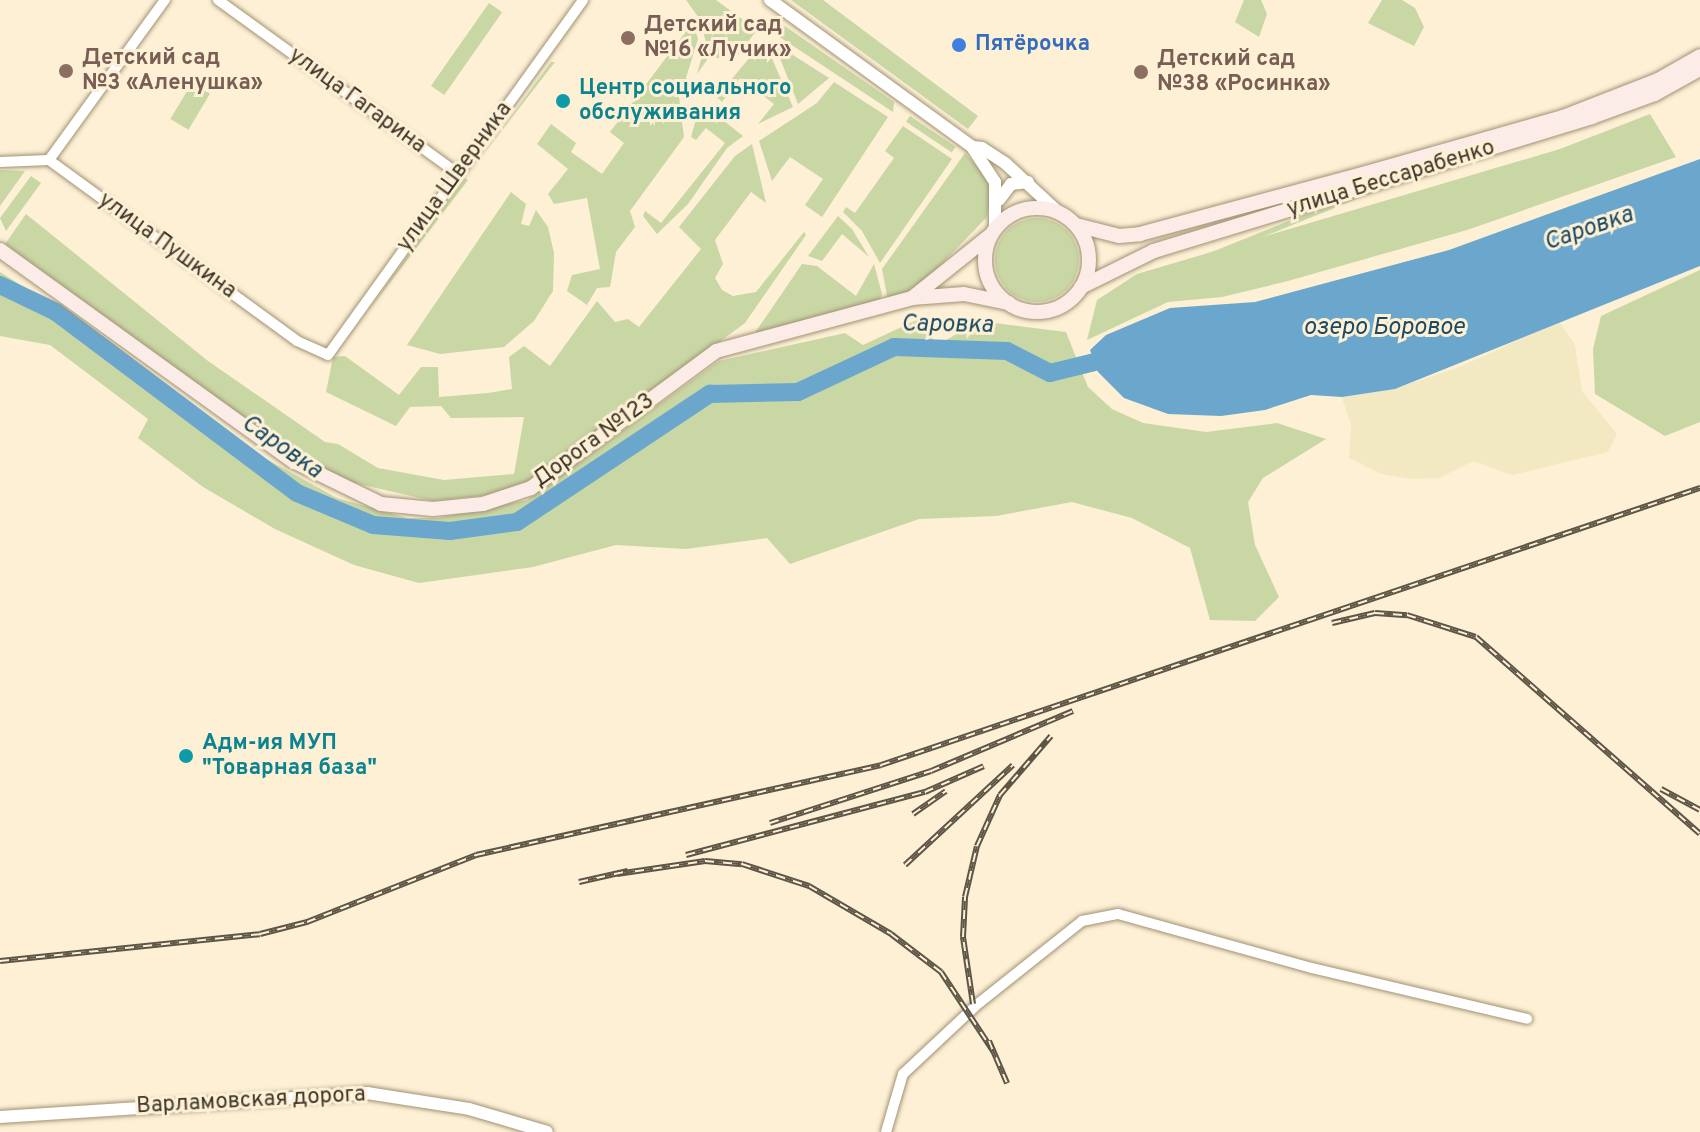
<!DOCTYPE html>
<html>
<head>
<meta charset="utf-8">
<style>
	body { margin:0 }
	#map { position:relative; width:1700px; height:1132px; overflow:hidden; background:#fdf0d5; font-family:Overpass,sans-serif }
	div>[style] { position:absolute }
	.green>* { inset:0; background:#c9d7a5; transform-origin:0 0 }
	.round { border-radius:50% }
	.sand>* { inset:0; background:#f2e8c2 }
	.water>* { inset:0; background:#6ba7cd }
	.river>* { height:18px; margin:-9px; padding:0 9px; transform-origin:9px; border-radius:9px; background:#6ba7cd }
	.roads { filter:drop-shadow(0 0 2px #a19273) drop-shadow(0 0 2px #a19273) }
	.minor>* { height:10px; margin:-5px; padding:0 5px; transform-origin:5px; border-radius:5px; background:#fff }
	.tertiary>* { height:12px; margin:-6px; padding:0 6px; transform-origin:6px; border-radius:6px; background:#fff }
	.secondary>* { height:14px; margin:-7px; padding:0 7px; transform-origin:7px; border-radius:7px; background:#fbece8 }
	.secondary>.ring { margin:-7px; padding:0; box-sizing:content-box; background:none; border:14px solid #fbece8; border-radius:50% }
	.rail>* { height:6px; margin-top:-3px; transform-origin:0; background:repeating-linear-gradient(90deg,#fdf0d5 0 9px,#5d5546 0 18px); box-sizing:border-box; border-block:2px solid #5d5546 }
	.dots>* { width:22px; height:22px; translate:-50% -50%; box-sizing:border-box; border:4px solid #fdf0d5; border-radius:50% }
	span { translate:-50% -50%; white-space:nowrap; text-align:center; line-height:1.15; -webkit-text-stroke:6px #fdf0d5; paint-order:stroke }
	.education-label { font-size:22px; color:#785e54; font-weight:700 }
	.left { translate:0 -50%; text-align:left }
	.shop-label { font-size:22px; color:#366cbe; font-weight:700 }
	.culture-label { font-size:22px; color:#0d838f; font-weight:700 }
	.street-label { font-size:22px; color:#3d3629 }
	.water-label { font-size:24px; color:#1b4a65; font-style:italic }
</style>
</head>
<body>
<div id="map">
	<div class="green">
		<div style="clip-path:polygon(686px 0,716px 0,757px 30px,734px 60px,709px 57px,697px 74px,706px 42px,699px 18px)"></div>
		<div style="clip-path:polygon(791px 0,823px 0,978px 116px,968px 129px)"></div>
		<div style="clip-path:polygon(1244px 0,1261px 0,1267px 14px,1259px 37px,1235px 22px)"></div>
		<div style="clip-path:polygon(1382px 0,1402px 0,1415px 8px,1424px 27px,1414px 46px,1368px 23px)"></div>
		<div style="left:489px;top:3px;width:16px;height:101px;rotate:35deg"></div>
		<div style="clip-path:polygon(693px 22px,698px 39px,686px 78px,689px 83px,679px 97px,684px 137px,630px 211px,635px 227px,616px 252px,610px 287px,597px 288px,587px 305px,567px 291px,572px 275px,600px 269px,587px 198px,554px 204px,548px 194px,568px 169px,537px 144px,551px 124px,576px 143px,571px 152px,602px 174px,624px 143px,610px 132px)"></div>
		<div style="clip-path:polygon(773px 24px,782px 24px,894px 102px,893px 112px,769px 30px)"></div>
		<div style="clip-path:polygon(764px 40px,793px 107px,758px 124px,774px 104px,740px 78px,722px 102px,717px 97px)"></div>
		<div style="clip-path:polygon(774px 43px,829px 78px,798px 104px)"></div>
		<div style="clip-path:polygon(551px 62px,555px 62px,482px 156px)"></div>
		<div style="clip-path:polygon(834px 82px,888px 117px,822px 217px,805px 205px,823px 179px,790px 157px,772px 181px,759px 141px,817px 103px)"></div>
		<div style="left:192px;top:83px;width:21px;height:42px;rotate:31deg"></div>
		<div style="clip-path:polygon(714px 113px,743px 136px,727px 148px,688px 204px,657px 234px,643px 216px,645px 211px,661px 223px,725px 143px,706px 128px,696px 140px,691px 137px,696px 119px)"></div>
		<div style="clip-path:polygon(1650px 114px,1676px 157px,1467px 230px,1288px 281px,1222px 297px,1168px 302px,1087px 340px,1097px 300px,1137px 274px,1560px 149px)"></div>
		<div style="left:910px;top:116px;width:55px;height:7px;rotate:34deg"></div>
		<div style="clip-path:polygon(903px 126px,952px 159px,880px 263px,862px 231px,843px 212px,846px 207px,855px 213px,894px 158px,885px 151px)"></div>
		<div style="left:1499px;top:136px;width:5px;height:352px;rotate:68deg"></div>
		<div style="clip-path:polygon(752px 144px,766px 203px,751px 192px,715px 240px,723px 264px,715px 278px,722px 290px,733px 296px,756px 292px,804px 232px,806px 235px,745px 323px,529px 483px,490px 495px,433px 501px,346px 481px,293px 453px,5px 244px,26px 214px,208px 361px,325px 442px,338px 444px,378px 468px,444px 480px,514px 474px,524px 417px,451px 418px,441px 406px,410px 407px,396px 426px,326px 392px,333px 357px,345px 356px,399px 395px,421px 367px,438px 367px,439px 397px,488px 393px,512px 389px,509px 357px,524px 346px,550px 366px,597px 301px,615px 322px,628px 319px,639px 327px,701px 249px,679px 227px,735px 156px)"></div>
		<div style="clip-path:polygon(965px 153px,989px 180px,992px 199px,986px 218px,934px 272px,904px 297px,888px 301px,882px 269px)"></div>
		<div style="clip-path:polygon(0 170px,25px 171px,0 206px)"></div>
		<div style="clip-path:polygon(31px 176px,41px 183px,6px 231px,0 218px)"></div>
		<div style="clip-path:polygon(464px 177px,468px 180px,366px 314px)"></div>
		<div style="clip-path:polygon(511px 192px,526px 204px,521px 224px,529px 226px,536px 210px,548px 227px,554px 253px,553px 291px,534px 321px,504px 347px,440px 354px,407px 345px)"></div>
		<div style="clip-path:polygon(838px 216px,852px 229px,869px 257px,842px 234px,822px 261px,808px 256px)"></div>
		<div class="round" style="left:995px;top:218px;width:84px;height:84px"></div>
		<div style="clip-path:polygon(802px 264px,817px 266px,856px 296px,874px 264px,882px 294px,877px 306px,752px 337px)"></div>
		<div style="clip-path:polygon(1700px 270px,1700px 422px,1665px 436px,1595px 394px,1593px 349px,1601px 316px)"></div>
		<div style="clip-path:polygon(0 272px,110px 341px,250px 450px,337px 498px,407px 518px,438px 518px,527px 500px,719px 361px,845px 333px,863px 345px,923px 317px,936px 346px,979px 321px,1066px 332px,1088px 387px,1112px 409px,1143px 423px,1206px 432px,1277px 423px,1326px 439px,1263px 478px,1248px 502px,1255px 545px,1279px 597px,1255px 621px,1210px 620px,1190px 548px,1132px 518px,1072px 502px,996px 516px,919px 519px,790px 564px,767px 538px,686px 549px,616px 545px,533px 567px,419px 583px,354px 565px,275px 529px,203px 487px,138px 438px,148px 419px,50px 345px,0 336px)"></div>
	</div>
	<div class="sand">
		<div style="clip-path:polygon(1559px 321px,1575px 345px,1582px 391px,1617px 434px,1608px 452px,1512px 475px,1473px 461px,1439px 478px,1412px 479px,1381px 474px,1349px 458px,1351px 426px,1342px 397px,1395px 389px,1462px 366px)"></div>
	</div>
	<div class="water">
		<div style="clip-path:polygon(1700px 159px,1700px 266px,1395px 389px,1342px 397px,1311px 395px,1265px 410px,1221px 416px,1168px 414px,1124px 398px,1098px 372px,1090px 350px,1106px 335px,1170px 308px,1255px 302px,1449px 250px)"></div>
	</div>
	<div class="river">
		<div style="left:0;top:285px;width:62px;rotate:25.7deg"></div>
		<div style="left:56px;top:312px;width:301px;rotate:36.9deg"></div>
		<div style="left:297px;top:493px;width:82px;rotate:22.8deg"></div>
		<div style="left:373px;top:525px;width:77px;rotate:4.5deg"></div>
		<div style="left:450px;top:531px;width:68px;rotate:-7.7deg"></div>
		<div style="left:517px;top:522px;width:232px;rotate:-33.6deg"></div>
		<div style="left:710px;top:394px;width:88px;rotate:-1.3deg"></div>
		<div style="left:798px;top:392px;width:106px;rotate:-25.1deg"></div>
		<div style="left:894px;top:347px;width:113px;rotate:2deg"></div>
		<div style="left:1007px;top:351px;width:48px;rotate:27.1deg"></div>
		<div style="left:1050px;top:373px;width:67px;rotate:-13.8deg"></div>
	</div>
	<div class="roads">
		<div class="minor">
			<div style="left:218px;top:0;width:296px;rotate:35.9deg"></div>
			<div style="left:49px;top:160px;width:198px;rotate:-54.1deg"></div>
			<div style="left:0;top:162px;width:49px;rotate:-2.3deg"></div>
			<div style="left:49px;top:160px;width:307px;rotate:36.1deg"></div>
			<div style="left:297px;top:341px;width:34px;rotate:24deg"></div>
			<div style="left:328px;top:355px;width:437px;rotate:-54.3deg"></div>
			<div style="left:886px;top:1132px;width:60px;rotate:-73.7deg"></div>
			<div style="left:903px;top:1074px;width:104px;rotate:-43.1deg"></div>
			<div style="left:979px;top:1003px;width:132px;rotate:-38.5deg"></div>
			<div style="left:1082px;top:921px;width:37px;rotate:-11deg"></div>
			<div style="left:1118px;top:914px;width:201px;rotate:15.6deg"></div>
			<div style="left:1312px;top:968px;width:221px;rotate:13.3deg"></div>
		</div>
		<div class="tertiary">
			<div style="left:770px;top:0;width:250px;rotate:36deg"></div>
			<div style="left:972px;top:147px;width:42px;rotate:56.7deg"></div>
			<div style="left:995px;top:182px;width:48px;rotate:90deg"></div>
			<div style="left:972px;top:147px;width:10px;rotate:6deg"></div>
			<div style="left:982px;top:148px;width:27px;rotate:33deg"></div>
			<div style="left:1005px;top:163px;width:71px;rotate:42.7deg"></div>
			<div style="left:999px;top:200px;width:20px;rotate:-53deg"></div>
			<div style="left:1011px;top:184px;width:17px;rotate:-7deg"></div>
			<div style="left:0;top:1117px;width:368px;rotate:-3.7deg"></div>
			<div style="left:367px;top:1093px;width:103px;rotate:8.9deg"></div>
			<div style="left:469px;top:1109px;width:81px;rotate:16.4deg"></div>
		</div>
		<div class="secondary">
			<div class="ring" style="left:985px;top:208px;width:90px;height:90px"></div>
			<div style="left:1076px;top:225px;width:44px;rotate:14.3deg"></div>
			<div style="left:1119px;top:236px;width:21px;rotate:-5deg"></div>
			<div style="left:1140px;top:234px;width:234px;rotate:-15.1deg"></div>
			<div style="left:1366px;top:173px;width:205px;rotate:-15.9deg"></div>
			<div style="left:1563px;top:117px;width:102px;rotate:-21.3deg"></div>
			<div style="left:1658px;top:80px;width:48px;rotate:-29.7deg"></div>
			<div style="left:0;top:250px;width:361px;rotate:35.8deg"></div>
			<div style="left:293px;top:461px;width:98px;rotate:26deg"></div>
			<div style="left:381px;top:504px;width:52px;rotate:5.5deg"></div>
			<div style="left:433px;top:509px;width:50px;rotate:-5.7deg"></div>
			<div style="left:483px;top:504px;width:51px;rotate:-18.4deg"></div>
			<div style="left:531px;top:488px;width:230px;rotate:-36.5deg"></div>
			<div style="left:716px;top:351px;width:203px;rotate:-15.1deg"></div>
			<div style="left:912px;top:298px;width:52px;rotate:-4.4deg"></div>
			<div style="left:964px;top:294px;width:46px;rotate:11.3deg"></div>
			<div style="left:1081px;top:287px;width:81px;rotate:-26.3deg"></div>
			<div style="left:1154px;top:251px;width:458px;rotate:-17deg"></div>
			<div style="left:1592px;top:117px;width:67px;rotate:-20.1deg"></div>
			<div style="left:1655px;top:94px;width:51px;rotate:-29.1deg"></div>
			<div style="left:912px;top:298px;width:102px;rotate:-38.7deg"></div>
		</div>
	</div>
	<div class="rail">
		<div style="left:1332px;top:623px;width:44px;rotate:-13.1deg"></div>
		<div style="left:1375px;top:613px;width:32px;rotate:4deg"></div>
		<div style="left:1407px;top:615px;width:72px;rotate:17.7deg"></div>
		<div style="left:1476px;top:637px;width:298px;rotate:41.3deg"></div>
		<div style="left:1661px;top:789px;width:44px;rotate:28.3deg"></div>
		<div style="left:913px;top:814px;width:40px;rotate:-34.9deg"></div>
		<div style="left:770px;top:823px;width:169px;rotate:-17.9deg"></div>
		<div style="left:931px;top:771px;width:154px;rotate:-22.9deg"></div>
		<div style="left:686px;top:855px;width:247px;rotate:-14.8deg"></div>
		<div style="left:925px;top:792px;width:64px;rotate:-23.8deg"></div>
		<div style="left:905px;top:865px;width:147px;rotate:-42.8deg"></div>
		<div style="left:617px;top:874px;width:89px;rotate:-8.4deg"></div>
		<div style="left:705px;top:861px;width:37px;rotate:5deg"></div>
		<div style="left:742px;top:864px;width:71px;rotate:18.2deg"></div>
		<div style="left:809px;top:886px;width:95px;rotate:30.3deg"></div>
		<div style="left:891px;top:934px;width:63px;rotate:37.2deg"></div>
		<div style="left:941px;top:972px;width:95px;rotate:56.6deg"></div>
		<div style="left:579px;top:882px;width:50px;rotate:-12.7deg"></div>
		<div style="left:0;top:961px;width:261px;rotate:-5.9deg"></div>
		<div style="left:260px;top:934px;width:49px;rotate:-14.3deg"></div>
		<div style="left:307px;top:922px;width:182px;rotate:-21.6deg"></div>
		<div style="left:476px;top:855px;width:415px;rotate:-12.5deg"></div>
		<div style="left:881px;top:765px;width:865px;rotate:-18.69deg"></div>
		<div style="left:973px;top:1004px;width:68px;rotate:-98.5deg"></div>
		<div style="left:963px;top:937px;width:40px;rotate:-87.1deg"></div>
		<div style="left:965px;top:897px;width:52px;rotate:-76.8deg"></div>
		<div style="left:977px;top:846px;width:56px;rotate:-65.7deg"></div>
		<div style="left:1000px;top:795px;width:78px;rotate:-49.2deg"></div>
		<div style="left:989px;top:1041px;width:46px;rotate:66.8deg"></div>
	</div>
	<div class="dots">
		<div style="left:628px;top:38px;background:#8d6e63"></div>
		<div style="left:959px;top:45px;background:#3f7fe0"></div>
		<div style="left:66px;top:71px;background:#8d6e63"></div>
		<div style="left:1141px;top:72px;background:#8d6e63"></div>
		<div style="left:563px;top:101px;background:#0f9aa8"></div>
		<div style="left:186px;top:756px;background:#0f9aa8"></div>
	</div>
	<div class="education-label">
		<span class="left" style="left:644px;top:38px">Детский сад<br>№16 «Лучик»</span>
		<span class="left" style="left:82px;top:71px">Детский сад<br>№3 «Аленушка»</span>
		<span class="left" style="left:1157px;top:72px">Детский сад<br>№38 «Росинка»</span>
	</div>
	<div class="shop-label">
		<span class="left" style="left:975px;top:45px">Пятёрочка</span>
	</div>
	<div class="culture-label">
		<span class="left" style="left:579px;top:101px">Центр социального<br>обслуживания</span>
		<span class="left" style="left:202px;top:756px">Адм-ия МУП<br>"Товарная база"</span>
	</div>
	<div class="street-label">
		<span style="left:357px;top:101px;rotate:36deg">улица Гагарина</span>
		<span style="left:455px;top:177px;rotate:-54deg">улица Шверника</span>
		<span style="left:1391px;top:179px;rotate:-17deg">улица Бессарабенко</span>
		<span style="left:167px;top:246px;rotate:36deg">улица Пушкина</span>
		<span style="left:594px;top:441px;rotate:-36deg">Дорога №123</span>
		<span style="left:251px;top:1101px;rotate:-3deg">Варламовская дорога</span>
	</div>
	<div class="water-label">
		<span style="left:1589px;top:230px;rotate:-19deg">Саровка</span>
		<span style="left:947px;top:326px;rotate:1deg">Саровка</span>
		<span style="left:1384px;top:329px">озеро Боровое</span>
		<span style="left:281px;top:448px;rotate:35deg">Саровка</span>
	</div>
</div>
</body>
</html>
